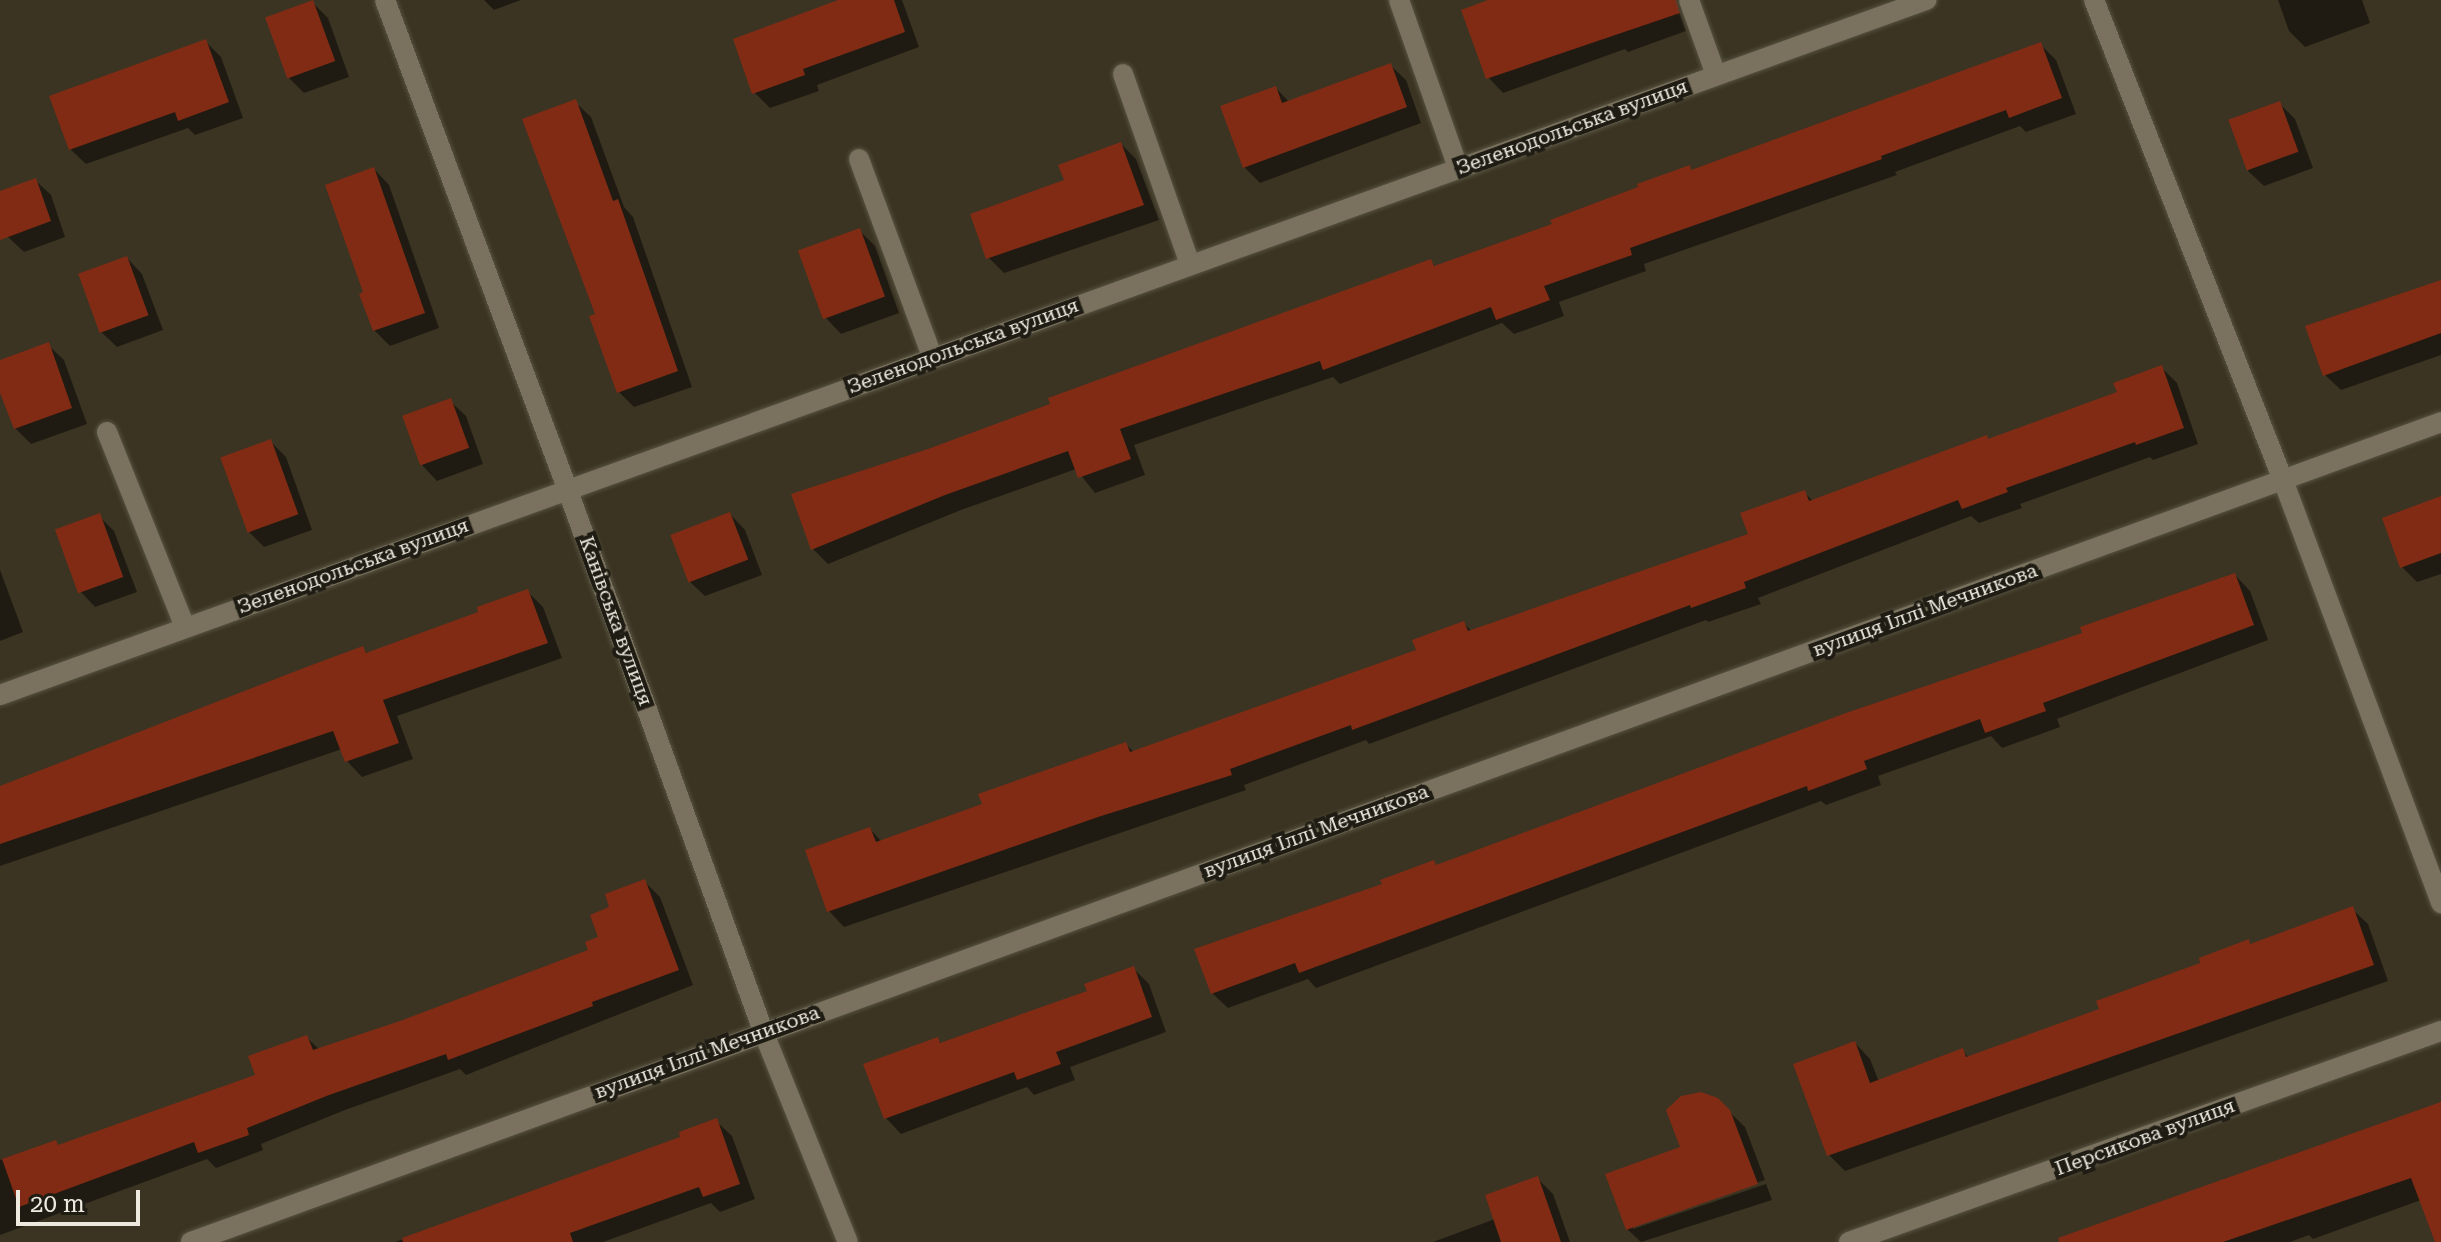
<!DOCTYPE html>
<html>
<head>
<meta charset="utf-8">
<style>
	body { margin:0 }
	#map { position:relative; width:2441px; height:1242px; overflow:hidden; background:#3b3422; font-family:"Roboto Serif",serif }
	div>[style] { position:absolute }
	.shadow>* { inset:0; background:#0007 }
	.building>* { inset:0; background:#812b15; transform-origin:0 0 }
	.roads { filter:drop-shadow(0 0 2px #575241) drop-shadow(0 0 2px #575241) }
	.minor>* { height:20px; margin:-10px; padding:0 10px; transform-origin:10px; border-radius:10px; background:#7a725e }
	span { translate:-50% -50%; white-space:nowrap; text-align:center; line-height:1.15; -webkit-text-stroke:8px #1f1c14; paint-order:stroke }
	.street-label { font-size:20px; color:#eeeadf }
	.scale { position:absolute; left:16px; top:1190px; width:124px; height:36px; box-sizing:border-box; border:4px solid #eeeadf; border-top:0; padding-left:10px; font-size:24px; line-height:28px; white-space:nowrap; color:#eeeadf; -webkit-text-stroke:6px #1f1c14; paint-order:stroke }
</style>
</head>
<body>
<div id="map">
	<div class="shadow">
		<div style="clip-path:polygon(484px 0,521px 0,494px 10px)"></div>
		<div style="clip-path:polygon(840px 0,902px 0,919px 47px,817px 85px,819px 91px,770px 108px,754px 92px)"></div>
		<div style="clip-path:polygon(1494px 0,1675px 0,1686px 31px,1628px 52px,1625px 49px,1503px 93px,1488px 77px)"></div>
		<div style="clip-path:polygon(2278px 0,2362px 0,2370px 23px,2305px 47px,2289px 31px)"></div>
		<div style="clip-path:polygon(312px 2px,328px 18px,349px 77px,304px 93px,289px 78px)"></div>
		<div style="clip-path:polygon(205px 41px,221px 57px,243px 118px,195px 135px,188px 128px,86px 164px,70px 149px)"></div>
		<div style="clip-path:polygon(2041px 45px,2056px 60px,2076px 114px,2026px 132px,2020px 126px,1895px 172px,1897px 175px,1644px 264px,1646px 271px,1559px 302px,1564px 316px,1514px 334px,1502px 323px,1340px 384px,1333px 377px,1134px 445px,1145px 475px,1095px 493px,1076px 469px,961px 510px,828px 564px,813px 549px,929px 451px,1431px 262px,1436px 267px,1554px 225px,1689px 168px,1693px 171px)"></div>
		<div style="clip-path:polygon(1390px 65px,1406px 80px,1421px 123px,1260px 183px,1244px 167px,1276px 88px,1289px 102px)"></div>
		<div style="clip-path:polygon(575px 102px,591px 117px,624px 207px,633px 217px,692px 387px,634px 407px,619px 392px,597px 316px)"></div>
		<div style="clip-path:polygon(2280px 104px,2295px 119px,2313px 168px,2264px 186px,2248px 171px)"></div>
		<div style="clip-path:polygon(1121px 144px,1136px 159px,1159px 220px,1004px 273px,988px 257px,1066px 181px)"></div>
		<div style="clip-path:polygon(374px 169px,389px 185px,439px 328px,390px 346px,374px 330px,366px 293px)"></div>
		<div style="clip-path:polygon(35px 180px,51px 195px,65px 237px,24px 252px,8px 237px,0 215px,0 193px)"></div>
		<div style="clip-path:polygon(859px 230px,875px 246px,899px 313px,841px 334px,826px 318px)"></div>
		<div style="clip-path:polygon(127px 258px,142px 274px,163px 330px,117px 347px,101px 332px)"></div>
		<div style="clip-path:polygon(2441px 281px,2441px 355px,2341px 390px,2325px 375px)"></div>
		<div style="clip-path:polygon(48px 345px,64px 360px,87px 424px,31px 444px,15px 428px,0 387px,0 362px)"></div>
		<div style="clip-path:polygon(2161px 367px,2177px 383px,2198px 444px,2153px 460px,2150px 457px,2020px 504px,2022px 508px,1979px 523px,1971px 516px,1758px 598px,1761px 604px,1708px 622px,1706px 620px,1369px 744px,1366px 740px,1244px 785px,1246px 790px,844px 927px,829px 911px,870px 829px,882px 842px,984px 805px,1125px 744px,1134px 752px,1418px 651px,1464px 623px,1472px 632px,1750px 535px,1804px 492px,1813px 501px,1990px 441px,2119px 394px)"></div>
		<div style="clip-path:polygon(450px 401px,466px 416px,483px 464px,437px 481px,422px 465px)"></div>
		<div style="clip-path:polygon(270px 441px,286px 457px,312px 530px,264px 547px,249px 532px)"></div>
		<div style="clip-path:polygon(2441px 498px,2441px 574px,2417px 582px,2402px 567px)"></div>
		<div style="clip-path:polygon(730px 514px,745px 530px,762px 575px,705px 596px,689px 581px)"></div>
		<div style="clip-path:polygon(99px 516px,114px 531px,137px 592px,95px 607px,80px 591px)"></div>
		<div style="clip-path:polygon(0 570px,23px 632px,0 641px)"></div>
		<div style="clip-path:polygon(2235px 575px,2250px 591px,2268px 640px,2057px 719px,2060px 727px,2002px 748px,1991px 736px,1878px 776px,1881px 785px,1826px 805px,1821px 801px,1316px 988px,1308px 979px,1228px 1008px,1212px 993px,1385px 886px,1434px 863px,1438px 867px,2085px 634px)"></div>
		<div style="clip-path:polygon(528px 592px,543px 607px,562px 658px,397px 716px,413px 759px,362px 777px,347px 761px,342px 749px,0 866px,0 787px,363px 649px,368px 654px,481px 613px)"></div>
		<div style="clip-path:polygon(644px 881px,660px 897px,693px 985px,466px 1075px,460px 1069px,345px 1110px,261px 1144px,263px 1150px,216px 1168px,207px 1159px,0 1235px,0 1160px,55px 1142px,60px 1147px,258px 1076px,306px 1037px,320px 1050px,401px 1023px,590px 951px,601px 938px,612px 909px)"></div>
		<div style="clip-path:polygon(2352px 909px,2368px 924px,2388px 981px,1845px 1171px,1829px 1155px,1855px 1043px,1870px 1059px,1879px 1082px,1963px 1051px,1969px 1058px,2101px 1010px,2248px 942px,2252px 946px)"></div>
		<div style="clip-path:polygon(1133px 968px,1149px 984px,1166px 1032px,1070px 1067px,1075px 1080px,1034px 1095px,1027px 1087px,901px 1134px,886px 1118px,937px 1039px,942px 1044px,1089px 992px)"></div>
		<div style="clip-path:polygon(1717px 1100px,1745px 1127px,1765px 1180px,1633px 1225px,1633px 1229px,1766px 1184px,1772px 1200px,1641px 1242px,1627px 1229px)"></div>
		<div style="clip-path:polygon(2441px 1110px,2441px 1241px,2421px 1200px,2313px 1239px,2309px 1235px,2290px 1242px,2095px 1242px)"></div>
		<div style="clip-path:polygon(716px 1121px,732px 1136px,755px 1199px,720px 1212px,711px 1203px,603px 1242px,395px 1242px,683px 1139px)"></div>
		<div style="clip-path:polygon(1538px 1179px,1553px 1194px,1570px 1242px,1433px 1242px,1495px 1219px)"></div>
	</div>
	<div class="building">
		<div style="left:313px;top:0;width:65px;height:51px;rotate:70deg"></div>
		<div style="clip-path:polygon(838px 0,894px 0,905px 32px,803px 69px,805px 75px,752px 94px,733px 39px)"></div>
		<div style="clip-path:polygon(1488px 0,1676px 0,1680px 13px,1486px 79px,1461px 10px)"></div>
		<div style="clip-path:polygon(206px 39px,229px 102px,178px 121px,175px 112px,69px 150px,49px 96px)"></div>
		<div style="clip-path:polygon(2041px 42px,2062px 98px,2009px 118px,2006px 110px,1881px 156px,1882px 159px,1630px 248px,1632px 255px,1544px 286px,1550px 300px,1496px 320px,1491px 307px,1323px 370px,1320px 361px,1120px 429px,1131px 459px,1078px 478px,1068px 451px,945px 495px,811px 550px,791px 494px,928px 449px,1050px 404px,1048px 398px,1431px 259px,1434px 266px,1552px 224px,1550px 220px,1638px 187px,1637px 184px,1690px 165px,1691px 170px)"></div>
		<div style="clip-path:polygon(1391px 63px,1407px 107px,1243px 168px,1220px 106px,1276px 86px,1282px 103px)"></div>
		<div style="clip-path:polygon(576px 99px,613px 201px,618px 199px,678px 371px,617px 393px,589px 316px,595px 314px,522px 119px)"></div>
		<div style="left:2280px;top:101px;width:54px;height:55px;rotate:70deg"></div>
		<div style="clip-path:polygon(1121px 142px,1144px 205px,986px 259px,970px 214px,1064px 180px,1058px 165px)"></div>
		<div style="clip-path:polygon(374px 167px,425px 313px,373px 331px,359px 294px,363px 292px,325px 185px)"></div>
		<div style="clip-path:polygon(36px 178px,51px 221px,0 240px,0 191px)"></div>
		<div style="left:860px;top:228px;width:73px;height:66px;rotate:70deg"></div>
		<div style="left:127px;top:256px;width:63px;height:52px;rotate:70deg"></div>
		<div style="clip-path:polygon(2441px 280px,2441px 333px,2323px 376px,2305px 326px)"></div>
		<div style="clip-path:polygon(49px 342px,72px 408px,14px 429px,0 393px,0 360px)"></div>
		<div style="clip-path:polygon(2162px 365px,2184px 428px,2136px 445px,2135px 442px,2006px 488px,2008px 492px,1962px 509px,1958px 500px,1744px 582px,1746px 588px,1691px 608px,1690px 605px,1352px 730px,1351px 725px,1230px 769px,1232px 775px,1098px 817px,827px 912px,805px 850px,870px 827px,876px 842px,982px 804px,978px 794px,1066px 763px,1126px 742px,1130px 752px,1416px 650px,1412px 640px,1464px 621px,1468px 631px,1748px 534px,1740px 513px,1805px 490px,1809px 501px,1987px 435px,1988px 439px,2117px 392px,2113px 383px)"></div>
		<div style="left:451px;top:398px;width:53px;height:52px;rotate:70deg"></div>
		<div style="left:271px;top:439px;width:80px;height:54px;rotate:70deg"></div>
		<div style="clip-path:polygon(2441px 496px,2441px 553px,2400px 568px,2382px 518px)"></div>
		<div style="left:730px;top:512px;width:51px;height:64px;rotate:69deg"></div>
		<div style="left:100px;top:513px;width:68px;height:48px;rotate:70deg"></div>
		<div style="clip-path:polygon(2235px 573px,2254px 625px,2043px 703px,2046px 711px,1985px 733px,1980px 719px,1864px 761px,1867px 769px,1808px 791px,1807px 786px,1299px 973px,1295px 963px,1211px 994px,1194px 949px,1382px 884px,1380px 880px,1434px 860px,1436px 865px,1846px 713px,2082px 633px,2080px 627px)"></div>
		<div style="clip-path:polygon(528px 589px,548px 643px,383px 700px,399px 743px,345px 762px,333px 731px,0 844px,0 786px,309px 666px,363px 646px,366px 653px,478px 612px,477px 607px)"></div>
		<div style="clip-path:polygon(645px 879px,679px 970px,592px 1002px,593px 1006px,448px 1060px,446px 1054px,329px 1095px,247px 1128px,249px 1135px,198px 1153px,194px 1142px,19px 1207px,2px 1159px,56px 1140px,58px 1145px,255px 1075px,248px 1056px,307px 1035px,313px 1050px,400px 1021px,588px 950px,585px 942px,598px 937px,590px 915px,609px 907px,605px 894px)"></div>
		<div style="clip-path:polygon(2353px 906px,2374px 965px,1827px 1156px,1793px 1064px,1855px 1041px,1870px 1083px,1963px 1048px,1966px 1057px,2099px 1009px,2096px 1001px,2200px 963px,2199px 958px,2249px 939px,2250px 944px)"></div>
		<div style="clip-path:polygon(1134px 966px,1152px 1017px,1056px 1052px,1061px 1064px,1017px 1080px,1014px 1072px,884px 1119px,863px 1064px,938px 1037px,940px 1043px,1087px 991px,1084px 984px)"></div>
		<div style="clip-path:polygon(1701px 1092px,1718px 1098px,1730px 1110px,1758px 1184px,1626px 1230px,1605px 1174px,1680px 1147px,1666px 1110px,1681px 1096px)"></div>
		<div style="clip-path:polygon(2441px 1102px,2441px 1242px,2435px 1242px,2411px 1178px,2223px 1242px,2059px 1242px,2058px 1238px)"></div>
		<div style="clip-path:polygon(717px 1118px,740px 1184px,703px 1197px,699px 1187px,570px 1233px,573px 1242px,403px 1242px,402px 1238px,680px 1137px,679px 1132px)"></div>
		<div style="clip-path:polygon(1538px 1176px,1561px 1242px,1501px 1242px,1485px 1195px)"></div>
	</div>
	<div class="roads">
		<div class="minor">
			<div style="left:385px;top:0;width:521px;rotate:69.55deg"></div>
			<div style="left:567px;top:488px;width:577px;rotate:70.15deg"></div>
			<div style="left:763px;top:1031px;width:227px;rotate:68.1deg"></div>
			<div style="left:1399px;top:0;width:178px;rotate:70.6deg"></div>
			<div style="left:1689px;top:0;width:80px;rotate:70.2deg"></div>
			<div style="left:2094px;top:0;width:516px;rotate:68.51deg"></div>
			<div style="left:2283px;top:480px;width:452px;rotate:69.5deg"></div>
			<div style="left:1123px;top:74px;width:201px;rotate:70.6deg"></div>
			<div style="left:859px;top:159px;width:210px;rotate:69.7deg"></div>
			<div style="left:107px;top:432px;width:210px;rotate:68.2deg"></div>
			<div style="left:0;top:695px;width:2048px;rotate:-19.84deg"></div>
			<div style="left:191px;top:1242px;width:2395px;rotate:-20.02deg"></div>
			<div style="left:1849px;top:1242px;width:628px;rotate:-19.62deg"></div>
		</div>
	</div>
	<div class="street-label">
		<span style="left:1572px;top:127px;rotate:-20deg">Зеленодольська вулиця</span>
		<span style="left:963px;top:346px;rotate:-20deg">Зеленодольська вулиця</span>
		<span style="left:353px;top:566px;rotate:-20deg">Зеленодольська вулиця</span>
		<span style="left:1925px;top:610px;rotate:-20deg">вулиця Іллі Мечникова</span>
		<span style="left:616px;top:621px;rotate:70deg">Канівська вулиця</span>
		<span style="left:1316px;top:831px;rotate:-20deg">вулиця Іллі Мечникова</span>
		<span style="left:707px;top:1052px;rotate:-20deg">вулиця Іллі Мечникова</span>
		<span style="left:2145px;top:1137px;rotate:-20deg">Персикова вулиця</span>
	</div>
	<div class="scale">20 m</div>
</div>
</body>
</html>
